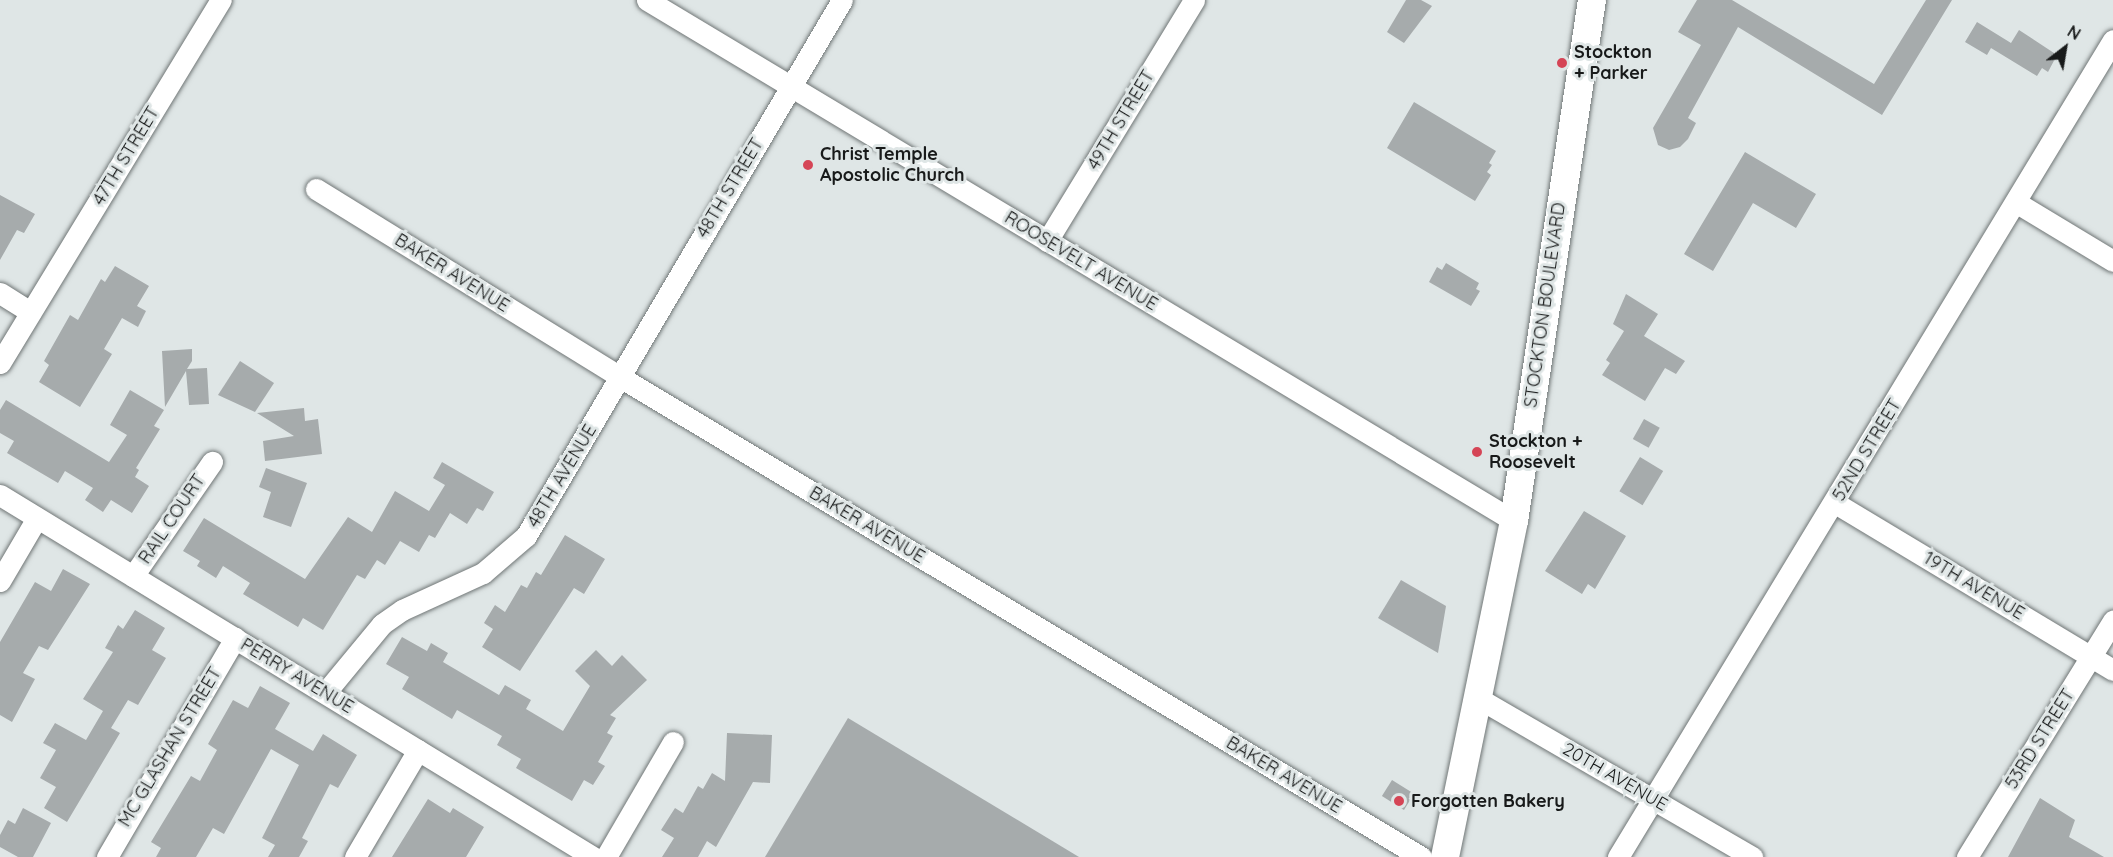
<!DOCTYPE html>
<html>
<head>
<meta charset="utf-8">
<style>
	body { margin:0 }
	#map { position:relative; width:2113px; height:857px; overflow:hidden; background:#dfe6e6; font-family:Quicksand,sans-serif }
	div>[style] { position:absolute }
	.building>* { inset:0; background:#a6abac; transform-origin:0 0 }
	.roads { filter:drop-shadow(0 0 2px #707676) drop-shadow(0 0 2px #707676) }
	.street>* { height:21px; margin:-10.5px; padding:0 10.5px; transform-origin:10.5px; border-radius:10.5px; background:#fff }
	.secondary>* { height:28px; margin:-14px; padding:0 14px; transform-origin:14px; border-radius:14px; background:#fff }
	.dots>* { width:16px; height:16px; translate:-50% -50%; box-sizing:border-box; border:3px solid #dfe6e6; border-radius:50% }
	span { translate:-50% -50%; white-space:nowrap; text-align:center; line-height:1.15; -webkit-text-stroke:6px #dfe6e6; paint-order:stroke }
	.poi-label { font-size:18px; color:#181a1a; font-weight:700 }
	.left { translate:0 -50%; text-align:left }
	.street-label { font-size:18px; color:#181a1a }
	.north { position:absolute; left:2035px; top:18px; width:60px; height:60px; -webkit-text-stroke:4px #dfe6e6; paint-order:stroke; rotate:31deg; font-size:16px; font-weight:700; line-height:24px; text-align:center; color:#181a1a }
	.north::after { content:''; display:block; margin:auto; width:21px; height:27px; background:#181a1a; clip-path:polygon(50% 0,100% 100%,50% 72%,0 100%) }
</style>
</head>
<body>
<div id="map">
	<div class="building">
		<div style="clip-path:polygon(1406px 0,1421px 0,1432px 6px,1404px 43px,1387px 32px)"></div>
		<div style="clip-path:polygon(1697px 0,1732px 0,1874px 84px,1926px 0,1952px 0,1882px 115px,1738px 27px,1688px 118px,1696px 123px,1688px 139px,1680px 147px,1669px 150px,1658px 145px,1653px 128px,1701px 45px,1678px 32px)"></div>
		<div style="clip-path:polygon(1977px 22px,2011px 43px,2019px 30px,2057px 55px,2048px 72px,2042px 68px,2037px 76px,1991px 48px,1987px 55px,1965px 42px)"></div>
		<div style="clip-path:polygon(1414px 102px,1496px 151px,1489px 163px,1492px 165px,1487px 172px,1491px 175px,1475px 201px,1387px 148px)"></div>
		<div style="clip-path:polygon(1745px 152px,1816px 194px,1796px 228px,1753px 203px,1713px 271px,1684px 254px)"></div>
		<div style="clip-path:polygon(0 195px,35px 214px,24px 233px,17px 230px,0 260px)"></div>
		<div style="clip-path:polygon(1446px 263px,1479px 283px,1476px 289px,1480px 291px,1471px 306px,1429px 282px,1437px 267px,1442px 270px)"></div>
		<div style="clip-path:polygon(115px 266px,149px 286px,137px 306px,146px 311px,138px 327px,122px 318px,104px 349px,112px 354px,80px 407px,39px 382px,49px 365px,44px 361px,70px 315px,78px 320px,101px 279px,105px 282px)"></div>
		<div style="clip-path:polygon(1626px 294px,1658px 314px,1644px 336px,1685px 361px,1676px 374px,1665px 368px,1645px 401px,1602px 375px,1610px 363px,1606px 360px,1624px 331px,1613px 324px)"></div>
		<div style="clip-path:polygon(192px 349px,192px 361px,187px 369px,207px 368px,209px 404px,189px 405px,186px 371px,165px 407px,162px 351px)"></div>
		<div style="clip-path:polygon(240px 361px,274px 383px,255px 412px,218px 395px)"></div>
		<div style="clip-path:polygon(130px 390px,164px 410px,154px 426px,160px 429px,136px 468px,139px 470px,135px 477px,149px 486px,132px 513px,111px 500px,103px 512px,85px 500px,93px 488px,65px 471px,58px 483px,7px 453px,14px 441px,0 433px,0 410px,6px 400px,109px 462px,127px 435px,110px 425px)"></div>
		<div style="clip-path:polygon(304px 408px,305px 421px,318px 419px,322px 454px,265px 461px,263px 441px,294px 436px,257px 413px)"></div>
		<div style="left:1644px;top:419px;width:18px;height:23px;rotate:29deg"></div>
		<div style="left:1640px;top:457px;width:27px;height:40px;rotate:31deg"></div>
		<div style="clip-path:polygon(442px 462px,494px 492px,483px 511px,477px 508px,467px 524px,450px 513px,435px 538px,429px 535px,419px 552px,400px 541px,385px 565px,377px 560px,365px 579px,357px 575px,323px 630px,303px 618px,298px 627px,243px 594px,250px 583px,223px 566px,216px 578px,197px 566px,200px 561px,183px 551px,204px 518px,305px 579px,348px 517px,372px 532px,395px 491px,429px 511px,445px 485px,433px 478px)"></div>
		<div style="clip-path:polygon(266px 468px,307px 483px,291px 527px,263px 517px,271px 492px,259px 487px)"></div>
		<div style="clip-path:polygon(1584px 511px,1626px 536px,1595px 589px,1588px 584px,1582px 594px,1545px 571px)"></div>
		<div style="clip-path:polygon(565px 535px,605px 559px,584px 594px,574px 588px,520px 671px,482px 647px,493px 629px,484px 623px,495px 605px,505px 612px,521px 585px,527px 588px,536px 572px,541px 575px)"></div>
		<div style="clip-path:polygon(63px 569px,90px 584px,48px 650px,39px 646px,23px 673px,35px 679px,12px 722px,0 715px,0 642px,35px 582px,51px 591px)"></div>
		<div style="clip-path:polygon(1401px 580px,1446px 606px,1438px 653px,1378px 618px)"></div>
		<div style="clip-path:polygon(135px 610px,165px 628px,152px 650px,166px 658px,138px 705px,128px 700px,111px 728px,120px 733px,67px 822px,44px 808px,56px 787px,40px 778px,56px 750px,43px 743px,55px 723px,86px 740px,103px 711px,83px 699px,113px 652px,105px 648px,118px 625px,123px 629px)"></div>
		<div style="clip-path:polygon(402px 637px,427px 651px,431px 643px,448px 653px,443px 662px,499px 695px,505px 685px,531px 700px,526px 709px,563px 731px,590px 686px,575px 671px,596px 650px,612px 666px,622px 655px,647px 680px,610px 715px,616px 718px,607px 733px,613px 736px,598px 762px,605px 766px,593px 785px,584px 780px,572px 801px,516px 768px,521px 759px,497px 745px,502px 736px,457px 710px,452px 719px,402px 689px,409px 677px,386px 664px)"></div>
		<div style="clip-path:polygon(260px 686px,290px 703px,275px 729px,313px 751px,323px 734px,357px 755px,338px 788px,330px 784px,302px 838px,308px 841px,299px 857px,268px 857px,275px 845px,262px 838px,299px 765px,271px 749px,224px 834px,213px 828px,196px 857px,156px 857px,161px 848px,151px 842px,191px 776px,200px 781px,217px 750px,208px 744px,233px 700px,248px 708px)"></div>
		<div style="clip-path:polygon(848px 718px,1079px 857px,765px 857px)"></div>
		<div style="clip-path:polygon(727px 733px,772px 735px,770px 783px,753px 782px,716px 847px,707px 841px,698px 857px,662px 857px,674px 838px,661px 830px,675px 808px,683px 813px,698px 786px,703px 789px,712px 773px,725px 781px)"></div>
		<div style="left:1392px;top:780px;width:26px;height:19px;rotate:32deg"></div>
		<div style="clip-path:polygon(2040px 798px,2075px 820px,2069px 837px,2104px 857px,2008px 857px)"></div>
		<div style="clip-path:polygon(428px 799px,450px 813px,453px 808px,484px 827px,466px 857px,392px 857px)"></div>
		<div style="clip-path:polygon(23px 808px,51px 823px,33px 857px,18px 857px,0 847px,0 835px,8px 820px,15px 824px)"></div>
	</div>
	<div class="roads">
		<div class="street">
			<div style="left:647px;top:0;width:1011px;rotate:31deg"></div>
			<div style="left:316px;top:189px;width:357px;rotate:31.7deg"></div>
			<div style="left:620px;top:377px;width:934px;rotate:30.93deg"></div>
			<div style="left:2017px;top:203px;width:112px;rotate:31.1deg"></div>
			<div style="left:1047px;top:241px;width:282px;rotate:-58.6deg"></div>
			<div style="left:0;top:293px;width:36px;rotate:32deg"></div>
			<div style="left:0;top:363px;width:425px;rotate:-58.7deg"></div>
			<div style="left:0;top:495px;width:695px;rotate:31.4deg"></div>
			<div style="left:1835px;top:503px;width:324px;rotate:31deg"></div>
			<div style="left:133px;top:576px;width:139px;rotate:-55.3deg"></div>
			<div style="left:0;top:581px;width:73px;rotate:-59.6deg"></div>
			<div style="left:325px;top:693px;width:89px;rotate:-50.4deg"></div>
			<div style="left:382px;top:624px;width:24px;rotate:-35deg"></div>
			<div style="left:402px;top:610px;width:89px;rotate:-24.6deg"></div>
			<div style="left:483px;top:573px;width:57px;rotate:-40.7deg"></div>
			<div style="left:526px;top:536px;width:622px;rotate:-59.48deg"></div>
			<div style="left:1478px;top:698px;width:317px;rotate:30.1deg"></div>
			<div style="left:107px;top:857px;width:254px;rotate:-59.7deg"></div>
			<div style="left:355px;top:857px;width:124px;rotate:-59.5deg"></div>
			<div style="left:606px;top:857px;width:133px;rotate:-59.8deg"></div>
			<div style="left:1618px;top:857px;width:955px;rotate:-58.79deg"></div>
			<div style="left:1967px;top:857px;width:278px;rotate:-58.3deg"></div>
		</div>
		<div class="secondary">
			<div style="left:1445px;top:857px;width:343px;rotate:-78.4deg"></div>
			<div style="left:1514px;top:521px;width:527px;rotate:-81.49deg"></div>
		</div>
	</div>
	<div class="dots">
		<div style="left:1562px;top:63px;background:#d54556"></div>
		<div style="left:808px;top:165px;background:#d54556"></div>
		<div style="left:1477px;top:452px;background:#d54556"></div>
		<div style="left:1399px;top:801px;background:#d54556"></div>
	</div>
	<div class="poi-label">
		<span class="left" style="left:1574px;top:63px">Stockton<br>+ Parker</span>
		<span class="left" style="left:820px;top:165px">Christ Temple<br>Apostolic Church</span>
		<span class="left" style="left:1489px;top:452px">Stockton +<br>Roosevelt</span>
		<span class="left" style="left:1411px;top:801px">Forgotten Bakery</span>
	</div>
	<div class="street-label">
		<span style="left:1121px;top:120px;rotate:-59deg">49TH STREET</span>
		<span style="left:126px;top:156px;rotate:-59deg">47TH STREET</span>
		<span style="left:730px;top:188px;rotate:-59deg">48TH STREET</span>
		<span style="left:1081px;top:261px;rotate:31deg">ROOSEVELT AVENUE</span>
		<span style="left:452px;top:273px;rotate:32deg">BAKER AVENUE</span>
		<span style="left:1545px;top:305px;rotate:-82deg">STOCKTON BOULEVARD</span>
		<span style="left:1867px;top:450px;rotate:-59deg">52ND STREET</span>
		<span style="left:562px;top:476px;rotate:-59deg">48TH AVENUE</span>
		<span style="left:172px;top:519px;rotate:-56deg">RAIL COURT</span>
		<span style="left:867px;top:525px;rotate:31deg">BAKER AVENUE</span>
		<span style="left:1974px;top:586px;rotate:31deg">19TH AVENUE</span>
		<span style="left:297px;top:676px;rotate:31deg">PERRY AVENUE</span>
		<span style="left:2040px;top:739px;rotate:-58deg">53RD STREET</span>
		<span style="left:170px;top:747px;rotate:-59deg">MC GLASHAN STREET</span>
		<span style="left:1284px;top:775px;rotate:31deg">BAKER AVENUE</span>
		<span style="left:1615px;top:777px;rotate:30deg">20TH AVENUE</span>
	</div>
	<div class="north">N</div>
</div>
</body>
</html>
